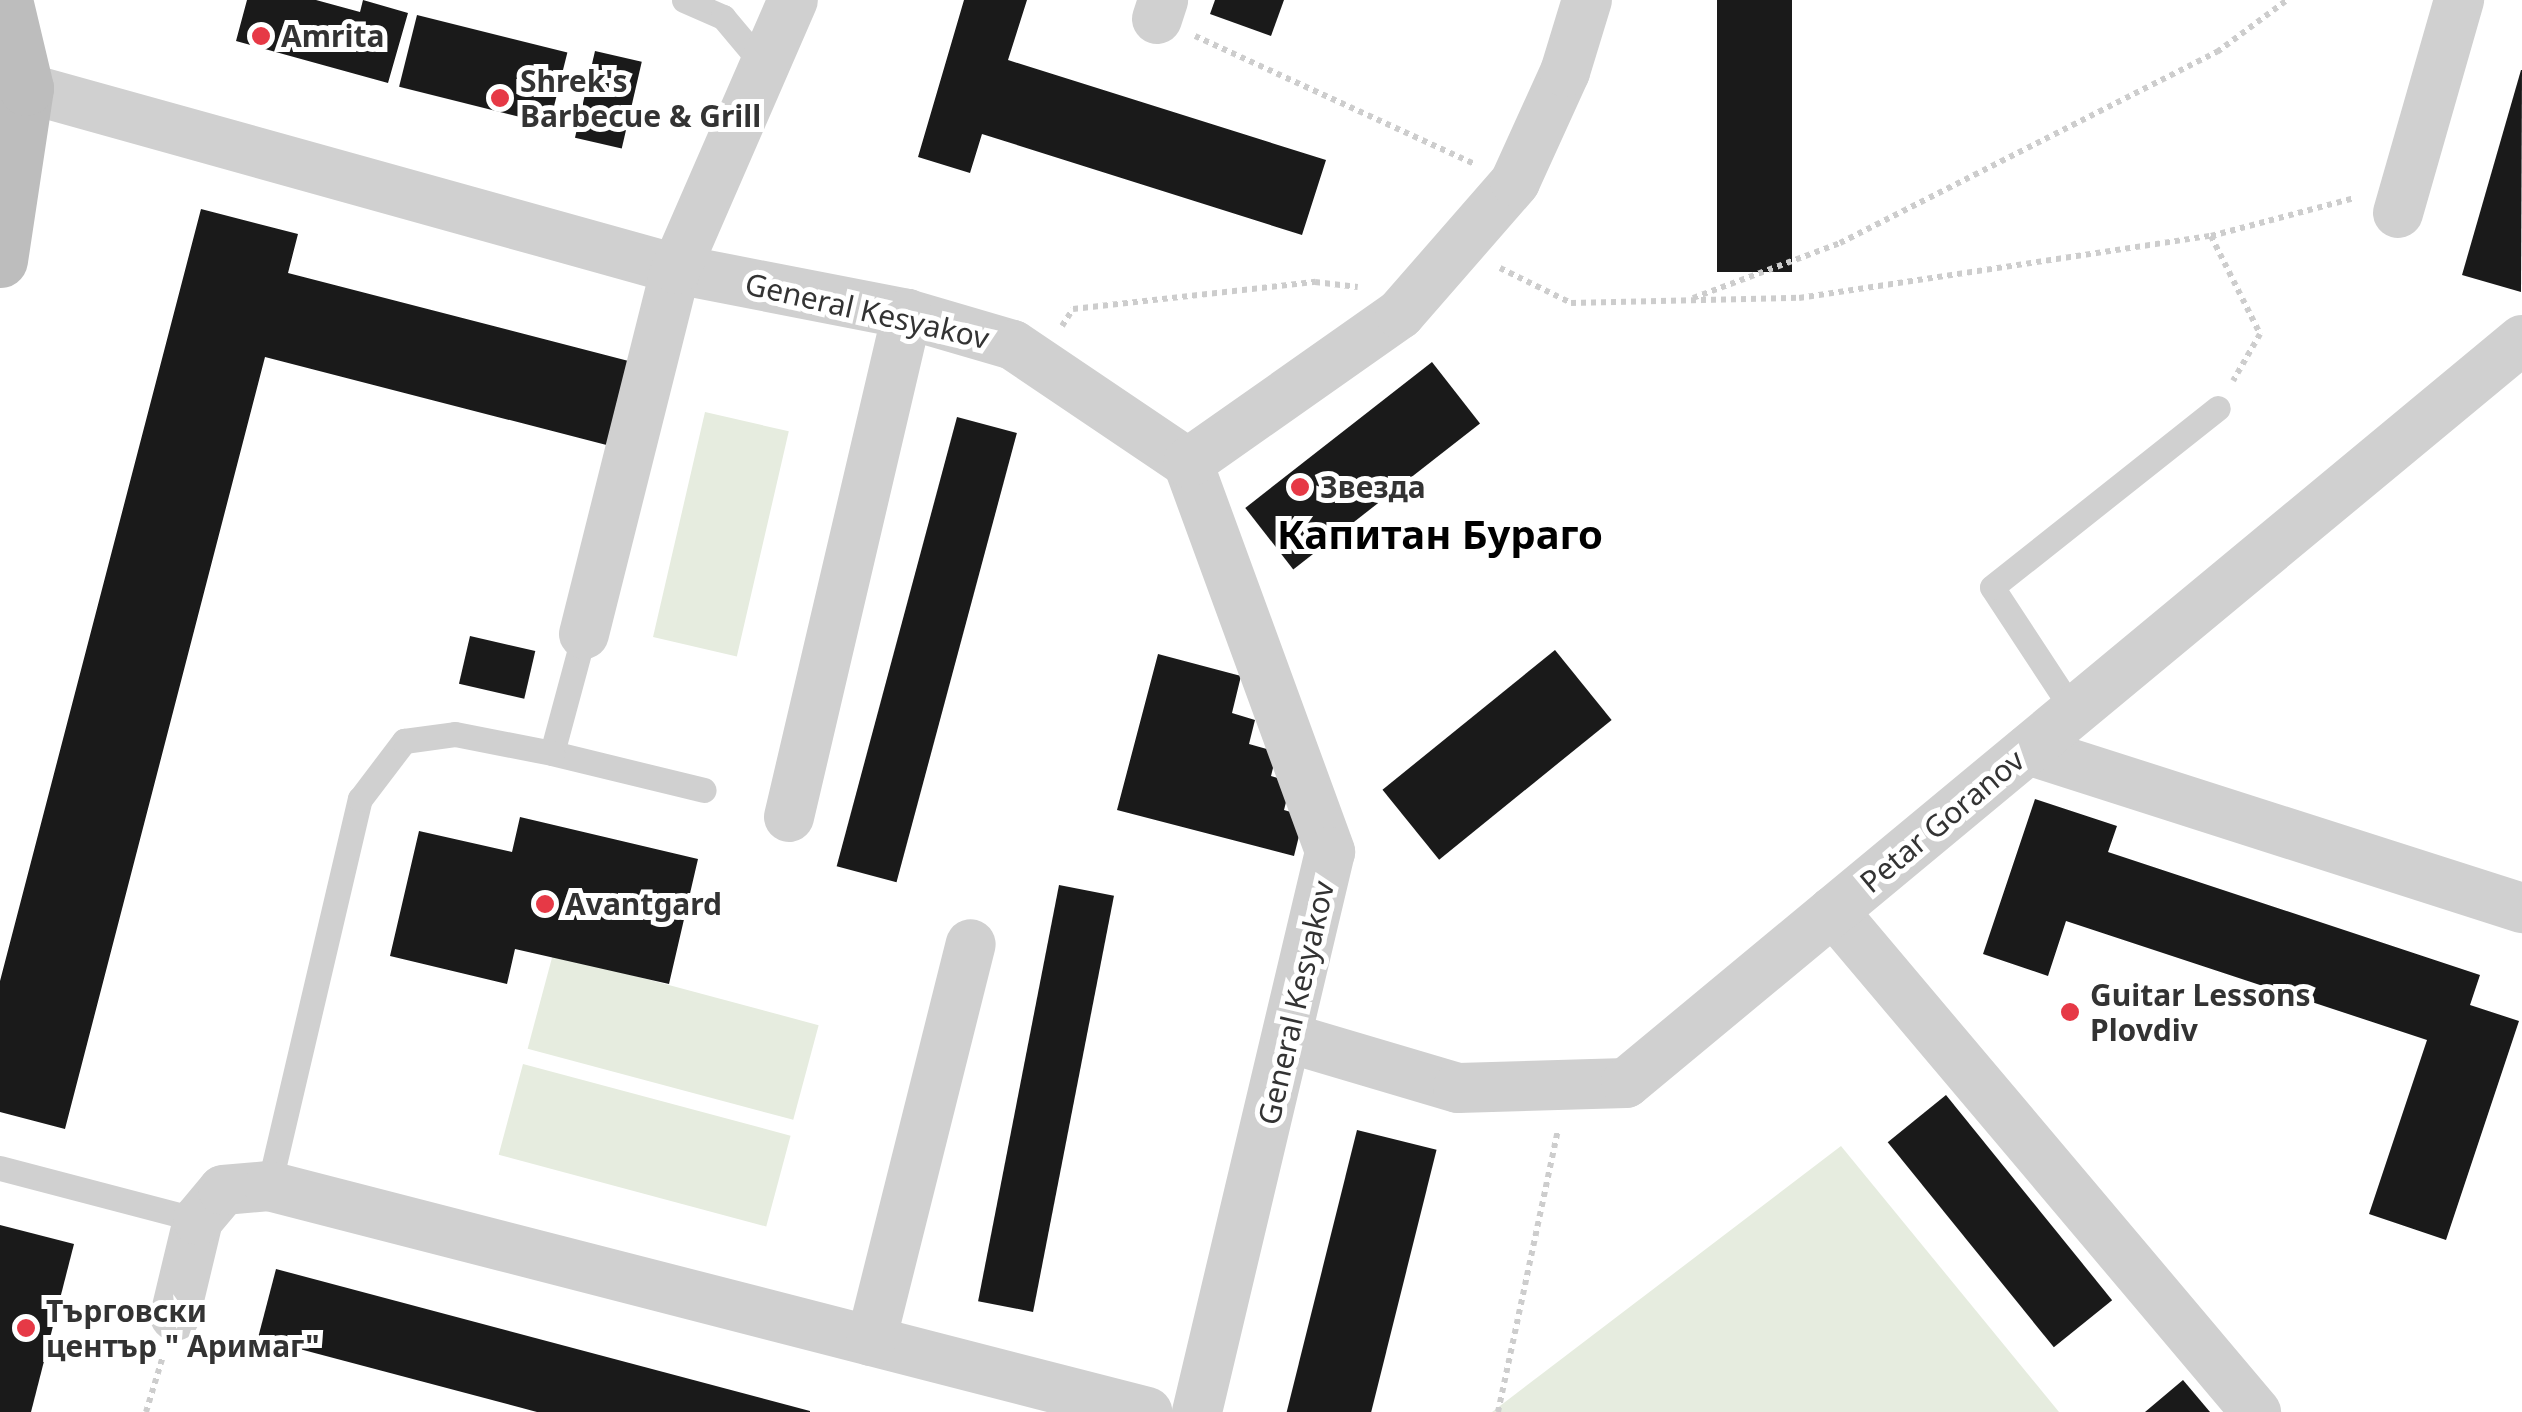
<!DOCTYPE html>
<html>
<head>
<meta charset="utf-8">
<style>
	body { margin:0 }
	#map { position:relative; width:2522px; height:1412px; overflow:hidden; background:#fff; font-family:"Noto Sans",sans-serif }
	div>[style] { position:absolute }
	.green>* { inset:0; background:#e6ecdf; transform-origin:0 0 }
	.building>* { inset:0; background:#1a1a1a; transform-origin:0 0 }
	.path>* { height:6px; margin-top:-3px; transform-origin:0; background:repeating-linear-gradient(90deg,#cdcdcd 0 5px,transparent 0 10px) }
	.lane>* { height:25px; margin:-12.5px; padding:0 12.5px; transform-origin:12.5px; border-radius:12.5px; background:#d0d0d0 }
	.street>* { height:50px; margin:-25px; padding:0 25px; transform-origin:25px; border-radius:25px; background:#d0d0d0 }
	.secondary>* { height:55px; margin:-27.5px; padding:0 27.5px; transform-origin:27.5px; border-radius:27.5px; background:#bdbdbd }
	.dots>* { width:28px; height:28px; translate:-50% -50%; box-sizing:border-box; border:5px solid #fff; border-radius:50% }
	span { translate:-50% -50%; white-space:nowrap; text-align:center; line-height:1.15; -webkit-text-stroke:10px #fff; paint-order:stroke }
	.poi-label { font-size:30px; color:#333; font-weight:700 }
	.left { translate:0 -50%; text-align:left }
	.street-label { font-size:30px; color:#333 }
	.district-label { font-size:40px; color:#000; font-weight:700 }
</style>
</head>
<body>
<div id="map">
	<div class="green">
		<div style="left:705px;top:412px;width:86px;height:231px;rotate:13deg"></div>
		<div style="left:553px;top:954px;width:275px;height:98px;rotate:15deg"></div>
		<div style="left:523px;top:1064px;width:277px;height:94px;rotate:15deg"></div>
		<div style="clip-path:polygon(1841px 1146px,2059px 1412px,1492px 1412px)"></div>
	</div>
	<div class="building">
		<div style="clip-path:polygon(247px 0,316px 0,360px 12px,363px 0,408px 13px,388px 83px,236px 41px)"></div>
		<div style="clip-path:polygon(964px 0,1027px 0,1008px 60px,1326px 160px,1302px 235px,982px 134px,970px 173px,918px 157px)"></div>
		<div style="clip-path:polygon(1215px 0,1284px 0,1271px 36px,1210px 14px)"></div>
		<div style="left:1717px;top:0;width:75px;height:272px"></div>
		<div style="left:417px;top:15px;width:155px;height:74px;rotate:14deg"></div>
		<div style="left:595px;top:51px;width:48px;height:89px;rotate:13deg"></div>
		<div style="clip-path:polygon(2521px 70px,2522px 70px,2521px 292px,2462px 275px)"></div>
		<div style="clip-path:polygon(201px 209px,298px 234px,288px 273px,644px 365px,622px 449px,265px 357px,65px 1129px,0 1112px,0 981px)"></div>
		<div style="left:1432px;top:362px;width:78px;height:237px;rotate:52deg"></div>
		<div style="left:957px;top:417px;width:62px;height:465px;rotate:15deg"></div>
		<div style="left:470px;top:636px;width:67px;height:49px;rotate:13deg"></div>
		<div style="left:1555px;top:650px;width:90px;height:222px;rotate:51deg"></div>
		<div style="clip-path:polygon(1158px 654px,1241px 676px,1232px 713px,1255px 720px,1249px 744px,1277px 752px,1271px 776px,1291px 782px,1284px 810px,1304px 816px,1294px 856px,1117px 810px)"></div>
		<div style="clip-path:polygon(2035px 799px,2117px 826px,2108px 852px,2480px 975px,2470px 1005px,2519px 1021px,2446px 1240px,2369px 1214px,2427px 1040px,2066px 921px,2048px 976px,1983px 954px)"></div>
		<div style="clip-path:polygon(520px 817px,698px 859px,669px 984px,515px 949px,507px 984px,390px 956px,419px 831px,512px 852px)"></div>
		<div style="left:1059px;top:885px;width:56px;height:424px;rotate:11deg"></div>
		<div style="left:1946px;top:1095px;width:264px;height:75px;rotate:51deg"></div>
		<div style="left:1357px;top:1130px;width:82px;height:291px;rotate:14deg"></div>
		<div style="clip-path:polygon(0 1225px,74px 1244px,31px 1412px,0 1412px)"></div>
		<div style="clip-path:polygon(276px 1269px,810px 1411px,810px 1412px,537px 1412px,258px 1338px)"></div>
		<div style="clip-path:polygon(2183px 1380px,2210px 1412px,2145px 1412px)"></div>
	</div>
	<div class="path">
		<div style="left:1195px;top:36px;width:308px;rotate:24.6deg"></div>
		<div style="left:2211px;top:236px;width:110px;rotate:63.4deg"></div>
		<div style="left:2260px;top:334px;width:54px;rotate:119.9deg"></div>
		<div style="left:1500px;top:268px;width:79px;rotate:26.2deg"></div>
		<div style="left:1571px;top:303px;width:228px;rotate:-1.3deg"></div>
		<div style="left:1799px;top:298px;width:417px;rotate:-8.6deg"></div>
		<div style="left:2211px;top:236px;width:149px;rotate:-14.8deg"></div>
		<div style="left:1693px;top:298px;width:157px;rotate:-20.5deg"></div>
		<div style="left:1840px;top:243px;width:423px;rotate:-26.9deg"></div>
		<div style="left:2217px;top:52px;width:87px;rotate:-36.6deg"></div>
		<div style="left:1062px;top:326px;width:20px;rotate:-57deg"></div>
		<div style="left:1073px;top:309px;width:244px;rotate:-6.4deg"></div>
		<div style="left:1315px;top:282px;width:43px;rotate:6.6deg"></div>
		<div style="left:146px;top:1412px;width:59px;rotate:-73.1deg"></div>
		<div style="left:1498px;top:1412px;width:289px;rotate:-78deg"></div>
	</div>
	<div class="lane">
		<div style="left:684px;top:0;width:43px;rotate:23.6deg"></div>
		<div style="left:723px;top:17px;width:65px;rotate:50deg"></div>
		<div style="left:584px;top:634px;width:123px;rotate:105.1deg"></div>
		<div style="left:552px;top:753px;width:156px;rotate:13.7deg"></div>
		<div style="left:2074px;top:712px;width:149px;rotate:-123.3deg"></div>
		<div style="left:1992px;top:587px;width:288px;rotate:-38.4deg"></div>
		<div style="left:0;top:1168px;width:205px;rotate:14.7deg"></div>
		<div style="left:269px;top:1186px;width:398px;rotate:-76.8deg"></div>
		<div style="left:360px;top:799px;width:73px;rotate:-52.8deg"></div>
		<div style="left:404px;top:741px;width:51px;rotate:-7.8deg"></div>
		<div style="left:455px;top:734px;width:99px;rotate:11.1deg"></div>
	</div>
	<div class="street">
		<div style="left:1157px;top:19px;width:20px;rotate:-72deg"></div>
		<div style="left:26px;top:88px;width:675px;rotate:15.56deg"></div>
		<div style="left:676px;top:269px;width:235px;rotate:11deg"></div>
		<div style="left:907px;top:314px;width:110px;rotate:16.3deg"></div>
		<div style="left:1013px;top:345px;width:211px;rotate:34deg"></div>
		<div style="left:1188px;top:463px;width:414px;rotate:69.9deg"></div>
		<div style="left:1330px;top:852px;width:576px;rotate:103.36deg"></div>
		<div style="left:2398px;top:213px;width:222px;rotate:-74deg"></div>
		<div style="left:1188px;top:463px;width:259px;rotate:-35.1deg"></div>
		<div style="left:1400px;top:314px;width:175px;rotate:-48.9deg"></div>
		<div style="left:1515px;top:182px;width:121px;rotate:-65.6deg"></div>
		<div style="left:1565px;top:72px;width:75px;rotate:-73deg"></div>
		<div style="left:584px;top:634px;width:376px;rotate:-75.9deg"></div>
		<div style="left:676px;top:269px;width:293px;rotate:-66.5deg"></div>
		<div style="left:2028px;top:750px;width:519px;rotate:17.74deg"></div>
		<div style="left:789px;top:817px;width:517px;rotate:-76.8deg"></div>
		<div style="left:1833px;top:911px;width:656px;rotate:49.83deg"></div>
		<div style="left:1289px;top:1038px;width:176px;rotate:16.5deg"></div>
		<div style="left:1458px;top:1088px;width:168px;rotate:-1.7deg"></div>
		<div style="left:1626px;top:1083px;width:1164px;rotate:-39.67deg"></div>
		<div style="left:175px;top:1316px;width:99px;rotate:-76.5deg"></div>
		<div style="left:198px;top:1220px;width:39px;rotate:-50deg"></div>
		<div style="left:223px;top:1190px;width:46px;rotate:-5deg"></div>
		<div style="left:269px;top:1186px;width:907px;rotate:14.43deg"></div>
		<div style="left:871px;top:1341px;width:409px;rotate:-75.9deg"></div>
	</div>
	<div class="secondary">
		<div style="left:0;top:260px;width:174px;rotate:-81.4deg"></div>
		<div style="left:26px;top:88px;width:90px;rotate:-103.4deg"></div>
	</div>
	<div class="dots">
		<div style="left:261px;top:36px;background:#e63946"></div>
		<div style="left:500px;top:98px;background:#e63946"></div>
		<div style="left:1300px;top:487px;background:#e63946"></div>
		<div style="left:545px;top:904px;background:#e63946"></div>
		<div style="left:2070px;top:1012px;background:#e63946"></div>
		<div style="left:26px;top:1328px;background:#e63946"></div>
	</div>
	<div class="poi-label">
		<span class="left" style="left:281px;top:36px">Amrita</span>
		<span class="left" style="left:520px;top:98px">Shrek's<br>Barbecue &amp; Grill</span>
		<span class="left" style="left:1320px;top:487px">Звезда</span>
		<span class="left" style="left:565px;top:904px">Avantgard</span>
		<span class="left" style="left:2090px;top:1012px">Guitar Lessons<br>Plovdiv</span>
		<span class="left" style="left:46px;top:1328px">Търговски<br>център " Аримаг"</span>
	</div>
	<div class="street-label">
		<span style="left:867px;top:311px;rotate:13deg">General Kesyakov</span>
		<span style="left:1942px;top:821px;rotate:-40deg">Petar Goranov</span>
		<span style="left:1296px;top:1003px;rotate:-77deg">General Kesyakov</span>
	</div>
	<div class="district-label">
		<span style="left:1440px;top:534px">Капитан Бураго</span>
	</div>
</div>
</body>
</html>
